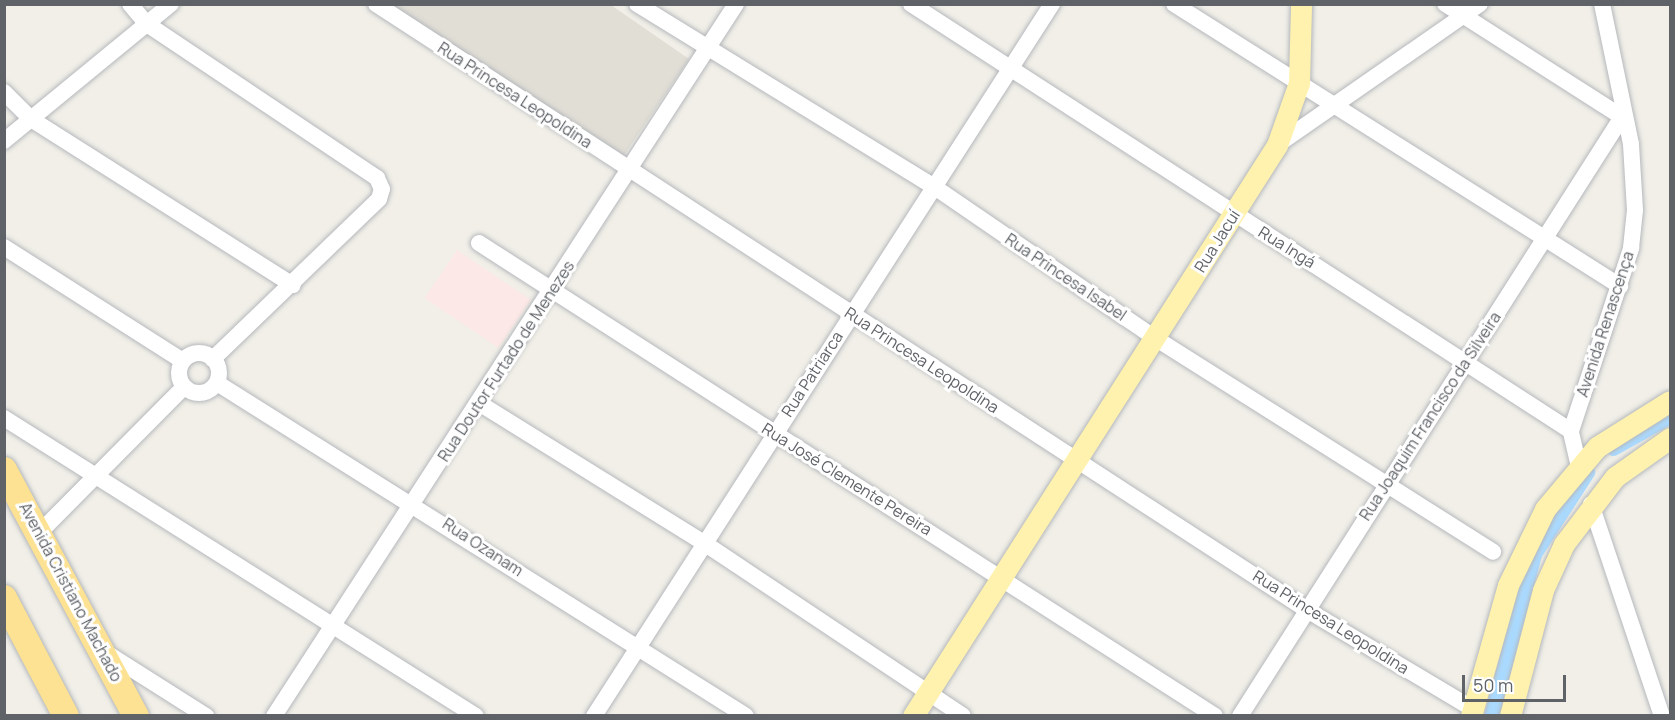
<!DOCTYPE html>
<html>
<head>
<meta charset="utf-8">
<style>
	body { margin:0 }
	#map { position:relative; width:1675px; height:720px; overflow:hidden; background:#f1efe8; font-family:Manrope,sans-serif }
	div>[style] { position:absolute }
	.education>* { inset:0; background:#e1ded6 }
	.medical>* { inset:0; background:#fce8e6; transform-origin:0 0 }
	.canal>* { height:15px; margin:-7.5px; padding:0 7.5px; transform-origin:7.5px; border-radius:7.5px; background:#aadaff }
	.roads { filter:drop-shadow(0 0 2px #b5b8bc) drop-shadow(0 0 2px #b5b8bc) }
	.minor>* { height:16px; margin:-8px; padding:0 8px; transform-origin:8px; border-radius:8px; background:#fff }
	.minor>.ring { margin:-8px; padding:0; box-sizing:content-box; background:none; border:16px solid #fff; border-radius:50% }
	.major>* { height:21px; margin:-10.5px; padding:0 10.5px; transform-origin:10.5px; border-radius:10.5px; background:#fff2af }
	.highway>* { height:26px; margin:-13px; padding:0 13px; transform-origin:13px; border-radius:13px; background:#fde293 }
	span { translate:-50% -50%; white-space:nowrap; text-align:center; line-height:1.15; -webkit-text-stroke:6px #fff; paint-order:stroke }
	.street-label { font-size:16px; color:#5f6368 }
	.frame { position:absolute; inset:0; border:6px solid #5f6368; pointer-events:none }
	.scale { position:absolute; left:1462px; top:675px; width:104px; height:27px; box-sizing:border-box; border:3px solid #5f6368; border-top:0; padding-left:8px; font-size:18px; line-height:21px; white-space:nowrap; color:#5f6368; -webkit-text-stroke:4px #fff; paint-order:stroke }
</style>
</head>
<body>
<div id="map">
	<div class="education">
		<div style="clip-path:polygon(388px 5px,611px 5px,689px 59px,620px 161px)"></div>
	</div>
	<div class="medical">
		<div style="left:457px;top:250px;width:89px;height:58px;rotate:34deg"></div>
	</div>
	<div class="canal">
		<div style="left:1613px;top:448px;width:65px;rotate:-29.3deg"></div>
		<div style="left:1491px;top:716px;width:168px;rotate:-75.1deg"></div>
		<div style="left:1534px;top:554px;width:98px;rotate:-57.1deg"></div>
	</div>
	<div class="roads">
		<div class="minor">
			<div style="left:130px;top:4px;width:26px;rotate:50deg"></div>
			<div style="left:147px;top:24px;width:277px;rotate:33.8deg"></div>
			<div style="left:377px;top:178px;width:12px;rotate:66deg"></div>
			<div style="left:382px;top:189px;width:10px;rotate:107deg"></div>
			<div style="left:379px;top:199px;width:231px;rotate:136.1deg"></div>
			<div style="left:376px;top:4px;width:1111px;rotate:33.06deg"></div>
			<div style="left:1307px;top:610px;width:193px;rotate:30.8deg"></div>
			<div style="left:637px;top:4px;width:347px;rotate:31.6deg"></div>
			<div style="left:933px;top:186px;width:269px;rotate:34.4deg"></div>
			<div style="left:1155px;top:338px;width:400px;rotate:32.3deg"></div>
			<div style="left:911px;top:4px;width:786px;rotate:32.9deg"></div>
			<div style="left:1174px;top:4px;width:528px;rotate:32.3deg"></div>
			<div style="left:4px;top:92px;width:38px;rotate:45deg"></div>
			<div style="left:31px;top:119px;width:310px;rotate:32.4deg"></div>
			<div style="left:4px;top:141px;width:216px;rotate:-39.4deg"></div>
			<div style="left:1277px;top:145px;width:247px;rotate:-34.8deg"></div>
			<div style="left:479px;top:243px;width:875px;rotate:32.73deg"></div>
			<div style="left:4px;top:247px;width:212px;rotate:32.5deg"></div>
			<div class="ring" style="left:179px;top:353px;width:24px;height:24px"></div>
			<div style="left:217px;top:383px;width:625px;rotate:32.19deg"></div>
			<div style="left:479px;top:403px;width:265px;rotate:31.9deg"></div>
			<div style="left:704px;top:543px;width:311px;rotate:33.7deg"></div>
			<div style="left:4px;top:418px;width:558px;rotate:32.27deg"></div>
			<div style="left:1579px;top:467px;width:37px;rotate:-103deg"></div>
			<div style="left:1571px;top:431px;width:193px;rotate:-71.8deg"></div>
			<div style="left:1631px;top:248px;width:38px;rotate:-84deg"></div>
			<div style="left:1635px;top:210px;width:66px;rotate:-93.5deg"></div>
			<div style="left:1631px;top:144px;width:143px;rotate:-101.7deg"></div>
			<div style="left:1591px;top:504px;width:224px;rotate:71.5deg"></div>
			<div style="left:41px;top:531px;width:203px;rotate:-45.2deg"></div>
			<div style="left:105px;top:652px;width:120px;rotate:32.4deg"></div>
			<div style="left:274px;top:716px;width:849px;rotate:-57.02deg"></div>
			<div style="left:594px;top:716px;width:847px;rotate:-57.25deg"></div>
			<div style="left:1240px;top:716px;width:710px;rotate:-57.47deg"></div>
			<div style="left:1622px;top:117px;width:210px;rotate:-147.4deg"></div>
		</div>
		<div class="major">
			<div style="left:913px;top:716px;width:677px;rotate:-57.48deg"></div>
			<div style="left:1277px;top:145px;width:66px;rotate:-70.5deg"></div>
			<div style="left:1299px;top:83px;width:79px;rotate:-88.5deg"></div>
			<div style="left:1471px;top:716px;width:136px;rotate:-74.2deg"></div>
			<div style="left:1508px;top:585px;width:85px;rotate:-64deg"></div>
			<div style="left:1545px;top:509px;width:81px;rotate:-50deg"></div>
			<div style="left:1597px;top:447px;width:86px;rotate:-32.2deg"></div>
			<div style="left:1510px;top:716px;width:130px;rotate:-75.3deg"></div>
			<div style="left:1543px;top:590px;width:51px;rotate:-65.5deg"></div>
			<div style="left:1564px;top:544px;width:84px;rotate:-52.7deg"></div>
			<div style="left:1615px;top:477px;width:67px;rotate:-35.3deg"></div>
		</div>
		<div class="highway">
			<div style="left:4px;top:470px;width:279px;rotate:61.8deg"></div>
			<div style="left:4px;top:598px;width:133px;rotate:62.3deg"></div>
		</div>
	</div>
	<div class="street-label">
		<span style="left:515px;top:95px;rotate:33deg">Rua Princesa Leopoldina</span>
		<span style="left:1217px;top:241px;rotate:-58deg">Rua Jacuí</span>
		<span style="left:1287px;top:247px;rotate:32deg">Rua Ingá</span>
		<span style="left:1066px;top:277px;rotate:34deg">Rua Princesa Isabel</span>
		<span style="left:1605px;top:324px;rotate:-72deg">Avenida Renascença</span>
		<span style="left:922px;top:360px;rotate:33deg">Rua Princesa Leopoldina</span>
		<span style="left:506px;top:361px;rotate:-57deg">Rua Doutor Furtado de Menezes</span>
		<span style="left:812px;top:374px;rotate:-57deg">Rua Patriarca</span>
		<span style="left:1430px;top:416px;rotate:-57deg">Rua Joaquim Francisco da Silveira</span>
		<span style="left:847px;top:479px;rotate:32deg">Rua José Clemente Pereira</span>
		<span style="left:483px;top:547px;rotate:33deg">Rua Ozanam</span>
		<span style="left:71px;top:592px;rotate:62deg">Avenida Cristiano Machado</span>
		<span style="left:1331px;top:622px;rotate:32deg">Rua Princesa Leopoldina</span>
	</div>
	<div class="frame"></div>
	<div class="scale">50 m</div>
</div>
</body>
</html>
